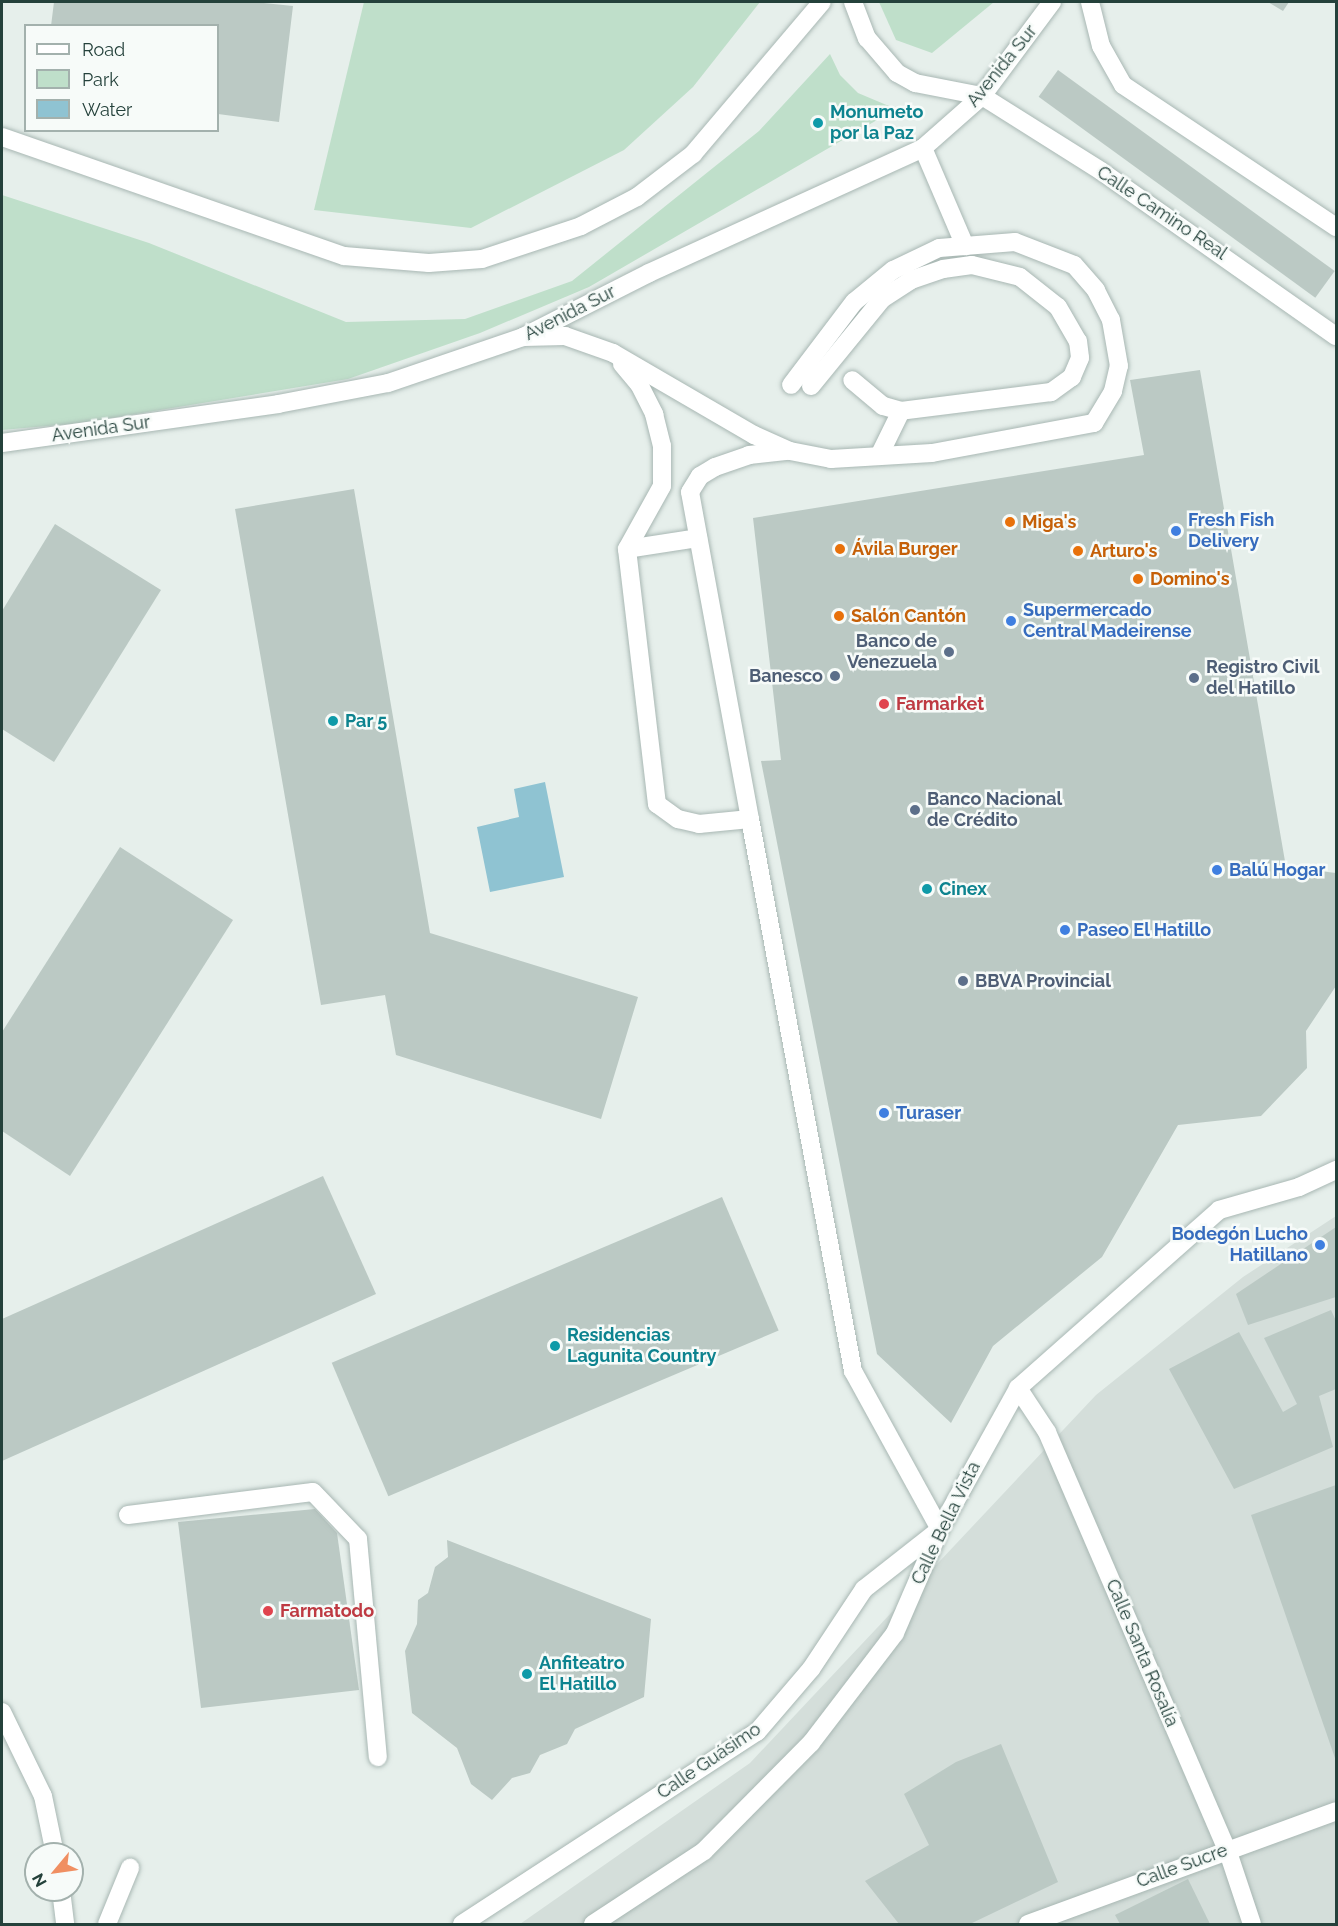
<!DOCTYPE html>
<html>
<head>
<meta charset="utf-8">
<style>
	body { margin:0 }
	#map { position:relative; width:1338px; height:1926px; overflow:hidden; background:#e6efeb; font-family:Raleway,sans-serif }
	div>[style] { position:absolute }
	.built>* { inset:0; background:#d4deda }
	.green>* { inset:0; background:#bfdfca }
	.water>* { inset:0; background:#8fc3d2 }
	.building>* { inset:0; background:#bbc9c4; transform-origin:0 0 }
	.roads { filter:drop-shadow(0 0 2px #a8b7b3) drop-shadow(0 0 2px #a8b7b3) }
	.lane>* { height:18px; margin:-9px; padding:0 9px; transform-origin:9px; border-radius:9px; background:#fff }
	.street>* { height:18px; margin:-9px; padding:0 9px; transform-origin:9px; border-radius:9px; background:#fff }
	.secondary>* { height:18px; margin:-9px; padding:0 9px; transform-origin:9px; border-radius:9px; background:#fff }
	.dots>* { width:16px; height:16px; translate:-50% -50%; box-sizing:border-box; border:3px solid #f7fbf9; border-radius:50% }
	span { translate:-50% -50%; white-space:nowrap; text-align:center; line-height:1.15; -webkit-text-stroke:5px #f7fbf9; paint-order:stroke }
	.street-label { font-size:18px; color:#24413b }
	.culture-label { font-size:18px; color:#0d838f; font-weight:700 }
	.left { translate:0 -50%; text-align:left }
	.shop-label { font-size:18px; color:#366cbe; font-weight:700 }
	.right { translate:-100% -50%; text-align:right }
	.food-label { font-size:18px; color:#c56008; font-weight:700 }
	.service-label { font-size:18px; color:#4e5e75; font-weight:700 }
	.health-label { font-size:18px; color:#be3a42; font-weight:700 }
	.frame { position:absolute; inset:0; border:3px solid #24413b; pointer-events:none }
	.legend { position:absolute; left:24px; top:24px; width:195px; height:108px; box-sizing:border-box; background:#f7fbf9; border:2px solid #a3b1ad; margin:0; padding:8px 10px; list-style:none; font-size:18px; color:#24413b }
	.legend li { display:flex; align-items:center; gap:12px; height:30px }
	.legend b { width:30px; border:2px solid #a3b1ad }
	.north { position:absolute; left:24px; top:1842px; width:60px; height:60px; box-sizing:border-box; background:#f7fbf9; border:2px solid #a3b1ad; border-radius:50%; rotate:241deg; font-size:16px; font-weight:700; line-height:24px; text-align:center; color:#24413b }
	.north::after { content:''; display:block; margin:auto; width:21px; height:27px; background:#f08f62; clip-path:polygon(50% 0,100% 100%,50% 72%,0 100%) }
</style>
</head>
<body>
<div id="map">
	<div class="built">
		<div style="clip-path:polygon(1336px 1216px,1336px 1924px,520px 1924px,750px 1763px,1096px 1395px,1243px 1277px)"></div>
	</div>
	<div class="green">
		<div style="clip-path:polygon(364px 2px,760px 2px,693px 87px,624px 150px,471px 228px,314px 210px)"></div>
		<div style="clip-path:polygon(879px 2px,994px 2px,932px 53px,896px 40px)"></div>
		<div style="clip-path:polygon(830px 54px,840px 75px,858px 93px,896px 109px,589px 287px,480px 333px,348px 379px,81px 423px,2px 430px,2px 195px,149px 243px,346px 322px,465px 319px,572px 281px,759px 131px)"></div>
	</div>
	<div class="water">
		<div style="clip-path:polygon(545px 782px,564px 877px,490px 892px,477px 827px,519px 817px,514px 789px)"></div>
	</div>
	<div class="building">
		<div style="clip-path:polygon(54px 2px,254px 2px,293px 6px,279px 122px,218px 114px,218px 26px,51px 26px)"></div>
		<div style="clip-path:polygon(1268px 2px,1289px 2px,1283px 11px)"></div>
		<div style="left:1058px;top:70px;width:342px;height:33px;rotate:36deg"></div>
		<div style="clip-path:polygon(1200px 370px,1286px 867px,1336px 873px,1336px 986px,1306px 1031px,1307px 1068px,1261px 1116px,1178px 1125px,1102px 1257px,993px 1346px,951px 1423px,877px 1354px,761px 761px,781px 760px,753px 518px,1144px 455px,1130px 380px)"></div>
		<div style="clip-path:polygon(354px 489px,430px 933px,638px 997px,601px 1119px,396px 1055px,385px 995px,321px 1005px,235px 509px)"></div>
		<div style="clip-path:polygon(55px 524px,161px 590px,54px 762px,2px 729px,2px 611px)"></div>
		<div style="clip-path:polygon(120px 847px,233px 920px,70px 1176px,2px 1131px,2px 1032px)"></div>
		<div style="clip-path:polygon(323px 1176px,376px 1294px,2px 1461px,2px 1319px)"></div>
		<div style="left:722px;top:1197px;width:145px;height:424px;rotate:67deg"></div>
		<div style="clip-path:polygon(1336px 1227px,1336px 1297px,1248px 1325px,1236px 1294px)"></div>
		<div style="clip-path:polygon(1331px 1310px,1336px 1321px,1336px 1389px,1319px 1396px,1333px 1447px,1234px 1489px,1169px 1369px,1239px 1332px,1283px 1412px,1297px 1404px,1264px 1338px)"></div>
		<div style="clip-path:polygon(1336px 1485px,1336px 1761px,1251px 1515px)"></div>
		<div style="clip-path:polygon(315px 1509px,337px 1533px,359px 1690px,201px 1708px,178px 1522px)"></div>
		<div style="clip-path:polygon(447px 1540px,651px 1619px,644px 1697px,575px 1729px,567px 1744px,540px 1755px,530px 1773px,512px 1778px,492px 1800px,471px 1784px,457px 1748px,412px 1713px,405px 1651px,417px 1624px,418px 1600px,428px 1593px,435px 1567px,448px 1557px)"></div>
		<div style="clip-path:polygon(1001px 1744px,1058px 1882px,970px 1924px,899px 1924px,865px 1881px,929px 1845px,904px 1794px,956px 1762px)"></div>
		<div style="clip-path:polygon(1188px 1879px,1210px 1924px,1120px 1924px,1115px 1915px)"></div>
	</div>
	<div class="roads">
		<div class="lane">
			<div style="left:923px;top:148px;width:107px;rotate:66.8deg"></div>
			<div style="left:523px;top:337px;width:42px;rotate:-1.4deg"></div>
			<div style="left:565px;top:336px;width:51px;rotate:19.5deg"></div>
			<div style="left:613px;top:353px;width:163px;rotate:30.2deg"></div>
			<div style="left:754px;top:435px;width:39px;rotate:24deg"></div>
			<div style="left:790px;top:451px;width:42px;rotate:11deg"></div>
			<div style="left:831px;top:459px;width:101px;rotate:-3.4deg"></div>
			<div style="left:932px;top:453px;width:165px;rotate:-10.5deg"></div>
			<div style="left:1094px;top:423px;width:37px;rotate:-59deg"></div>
			<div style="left:1113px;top:391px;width:26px;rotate:-77deg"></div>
			<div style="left:1119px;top:366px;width:47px;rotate:-99.9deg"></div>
			<div style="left:1111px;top:320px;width:34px;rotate:-117deg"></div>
			<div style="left:1096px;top:290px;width:33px;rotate:-131deg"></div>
			<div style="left:1074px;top:265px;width:63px;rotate:-158.7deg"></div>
			<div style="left:1015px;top:242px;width:76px;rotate:175.5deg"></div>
			<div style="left:939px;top:248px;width:51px;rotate:154.4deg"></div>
			<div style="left:893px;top:270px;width:50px;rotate:140.6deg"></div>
			<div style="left:854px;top:302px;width:104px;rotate:127.2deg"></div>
			<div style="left:622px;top:364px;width:26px;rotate:50deg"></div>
			<div style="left:639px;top:384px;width:34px;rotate:63deg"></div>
			<div style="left:654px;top:414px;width:33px;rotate:76deg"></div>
			<div style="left:662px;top:446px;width:40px;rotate:90deg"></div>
			<div style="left:662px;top:486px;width:72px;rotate:119.1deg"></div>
			<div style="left:627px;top:549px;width:257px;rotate:83.3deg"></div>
			<div style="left:657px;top:804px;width:26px;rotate:36deg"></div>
			<div style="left:678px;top:819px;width:22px;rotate:13deg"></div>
			<div style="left:699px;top:824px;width:51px;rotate:-5.6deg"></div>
			<div style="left:750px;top:819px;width:332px;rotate:-100.4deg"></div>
			<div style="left:690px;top:492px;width:19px;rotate:-58deg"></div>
			<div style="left:700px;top:476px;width:17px;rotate:-31deg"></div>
			<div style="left:715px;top:467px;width:36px;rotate:-19deg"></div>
			<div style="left:749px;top:455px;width:39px;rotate:-6deg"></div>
			<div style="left:811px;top:386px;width:112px;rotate:-50.8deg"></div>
			<div style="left:882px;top:299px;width:35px;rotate:-33deg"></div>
			<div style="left:911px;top:280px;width:34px;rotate:-19deg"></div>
			<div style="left:943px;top:269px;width:29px;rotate:-8deg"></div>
			<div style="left:972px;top:265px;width:49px;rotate:14deg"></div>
			<div style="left:1020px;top:277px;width:48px;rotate:38.3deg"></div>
			<div style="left:1058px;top:307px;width:39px;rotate:60deg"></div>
			<div style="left:1078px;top:341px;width:17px;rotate:83deg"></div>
			<div style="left:1080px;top:358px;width:21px;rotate:113deg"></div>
			<div style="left:1072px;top:377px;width:26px;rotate:144deg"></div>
			<div style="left:1051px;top:392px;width:151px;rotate:172.8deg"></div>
			<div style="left:901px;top:411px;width:19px;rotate:-164deg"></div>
			<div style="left:883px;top:406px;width:40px;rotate:-140deg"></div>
			<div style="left:879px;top:456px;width:50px;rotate:-63.9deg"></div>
			<div style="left:627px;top:549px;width:72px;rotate:-8.8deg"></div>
			<div style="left:750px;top:819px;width:562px;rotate:79.43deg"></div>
			<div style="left:853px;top:1371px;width:180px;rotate:61.2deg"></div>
			<div style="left:128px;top:1515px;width:186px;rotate:-7.1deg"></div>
			<div style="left:313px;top:1492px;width:65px;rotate:46.2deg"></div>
			<div style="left:358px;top:1539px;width:219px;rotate:84.8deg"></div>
			<div style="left:107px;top:1924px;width:61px;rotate:-67.7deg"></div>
		</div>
		<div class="street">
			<div style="left:1090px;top:2px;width:45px;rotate:76deg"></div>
			<div style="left:1101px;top:46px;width:45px;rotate:60.6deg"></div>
			<div style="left:1123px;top:85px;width:256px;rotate:33.7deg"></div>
			<div style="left:982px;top:96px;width:141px;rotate:32.2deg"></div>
			<div style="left:1101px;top:171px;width:287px;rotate:35.1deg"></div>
			<div style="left:1018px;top:1388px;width:53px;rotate:56.6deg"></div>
			<div style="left:1047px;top:1432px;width:454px;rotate:66.7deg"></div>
			<div style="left:1227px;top:1849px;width:79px;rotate:71.6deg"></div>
			<div style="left:462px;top:1924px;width:352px;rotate:-33.1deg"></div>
			<div style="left:757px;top:1732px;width:83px;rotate:-49.4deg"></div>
			<div style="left:811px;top:1669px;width:96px;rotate:-56.5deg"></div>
			<div style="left:864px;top:1589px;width:94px;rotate:-38.1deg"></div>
			<div style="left:593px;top:1924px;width:133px;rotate:-33.3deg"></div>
			<div style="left:704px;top:1851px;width:152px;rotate:-45.3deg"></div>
			<div style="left:811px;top:1743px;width:138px;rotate:-52.6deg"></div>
			<div style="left:895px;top:1633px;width:113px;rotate:-66.6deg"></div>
			<div style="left:940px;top:1529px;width:161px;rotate:-61deg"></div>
			<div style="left:1018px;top:1388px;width:268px;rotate:-41.5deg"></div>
			<div style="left:1219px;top:1210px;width:83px;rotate:-16deg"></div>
			<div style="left:1299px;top:1187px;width:41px;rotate:-24.7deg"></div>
			<div style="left:1028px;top:1924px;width:328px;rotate:-20.1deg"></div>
		</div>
		<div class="secondary">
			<div style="left:853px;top:2px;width:39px;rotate:69deg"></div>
			<div style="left:867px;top:38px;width:46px;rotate:49.4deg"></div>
			<div style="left:897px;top:73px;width:21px;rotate:29deg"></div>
			<div style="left:915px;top:83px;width:68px;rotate:11deg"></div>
			<div style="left:2px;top:137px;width:362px;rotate:19.2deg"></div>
			<div style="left:344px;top:256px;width:85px;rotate:4.7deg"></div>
			<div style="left:429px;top:263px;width:53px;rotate:-4.3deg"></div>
			<div style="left:482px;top:259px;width:104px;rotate:-18.4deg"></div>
			<div style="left:581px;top:226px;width:63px;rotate:-27.4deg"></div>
			<div style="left:637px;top:197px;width:71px;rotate:-37.5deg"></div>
			<div style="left:693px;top:154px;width:199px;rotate:-49.7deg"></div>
			<div style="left:2px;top:443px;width:279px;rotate:-8deg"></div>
			<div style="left:278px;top:404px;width:112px;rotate:-10.8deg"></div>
			<div style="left:388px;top:383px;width:143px;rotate:-18.8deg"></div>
			<div style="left:523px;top:337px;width:141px;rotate:-26.9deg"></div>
			<div style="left:649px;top:273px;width:301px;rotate:-24.5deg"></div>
			<div style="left:923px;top:148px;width:79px;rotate:-41.4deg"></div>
			<div style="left:982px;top:96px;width:117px;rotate:-53.3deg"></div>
			<div style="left:2px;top:1712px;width:93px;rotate:64deg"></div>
			<div style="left:43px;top:1796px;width:59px;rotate:78.3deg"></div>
			<div style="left:61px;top:1890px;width:34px;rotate:83deg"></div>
		</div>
	</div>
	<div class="dots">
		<div style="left:818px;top:123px;background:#0f9aa8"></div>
		<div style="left:1010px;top:522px;background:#e8710a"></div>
		<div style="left:1176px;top:531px;background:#3f7fe0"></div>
		<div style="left:840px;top:549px;background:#e8710a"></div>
		<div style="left:1078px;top:551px;background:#e8710a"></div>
		<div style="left:1138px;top:579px;background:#e8710a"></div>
		<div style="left:839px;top:616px;background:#e8710a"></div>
		<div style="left:1011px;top:621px;background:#3f7fe0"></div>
		<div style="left:949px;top:652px;background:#5c6f8a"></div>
		<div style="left:835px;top:676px;background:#5c6f8a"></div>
		<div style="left:1194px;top:678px;background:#5c6f8a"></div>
		<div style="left:884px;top:704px;background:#e0444e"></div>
		<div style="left:333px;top:721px;background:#0f9aa8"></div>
		<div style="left:915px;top:810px;background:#5c6f8a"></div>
		<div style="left:1217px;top:870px;background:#3f7fe0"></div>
		<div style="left:927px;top:889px;background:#0f9aa8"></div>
		<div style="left:1065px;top:930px;background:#3f7fe0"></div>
		<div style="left:963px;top:981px;background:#5c6f8a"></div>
		<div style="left:884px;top:1113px;background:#3f7fe0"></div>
		<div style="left:1320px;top:1245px;background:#3f7fe0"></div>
		<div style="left:555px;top:1346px;background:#0f9aa8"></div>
		<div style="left:268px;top:1611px;background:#e0444e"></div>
		<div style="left:527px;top:1674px;background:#0f9aa8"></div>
	</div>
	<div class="street-label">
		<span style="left:1002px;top:66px;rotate:-51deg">Avenida Sur</span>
		<span style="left:1162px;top:213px;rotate:34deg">Calle Camino Real</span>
		<span style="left:570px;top:313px;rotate:-27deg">Avenida Sur</span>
		<span style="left:101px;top:429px;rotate:-8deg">Avenida Sur</span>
		<span style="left:946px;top:1523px;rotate:-64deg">Calle Bella Vista</span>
		<span style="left:1142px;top:1653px;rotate:67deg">Calle Santa Rosalía</span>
		<span style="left:709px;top:1761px;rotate:-34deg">Calle Guásimo</span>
		<span style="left:1182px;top:1866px;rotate:-20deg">Calle Sucre</span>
	</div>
	<div class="culture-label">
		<span class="left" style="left:830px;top:123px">Monumeto<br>por la Paz</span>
		<span class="left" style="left:345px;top:721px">Par 5</span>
		<span class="left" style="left:939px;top:889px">Cinex</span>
		<span class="left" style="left:567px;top:1346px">Residencias<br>Lagunita Country</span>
		<span class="left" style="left:539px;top:1674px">Anfiteatro<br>El Hatillo</span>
	</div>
	<div class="shop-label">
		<span class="left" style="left:1188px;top:531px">Fresh Fish<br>Delivery</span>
		<span class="left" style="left:1023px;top:621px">Supermercado<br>Central Madeirense</span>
		<span class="left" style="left:1229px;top:870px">Balú Hogar</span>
		<span class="left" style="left:1077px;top:930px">Paseo El Hatillo</span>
		<span class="left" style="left:896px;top:1113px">Turaser</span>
		<span class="right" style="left:1308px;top:1245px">Bodegón Lucho<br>Hatillano</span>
	</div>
	<div class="food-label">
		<span class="left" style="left:1022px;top:522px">Miga's</span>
		<span class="left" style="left:852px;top:549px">Ávila Burger</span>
		<span class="left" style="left:1090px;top:551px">Arturo's</span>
		<span class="left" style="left:1150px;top:579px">Domino's</span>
		<span class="left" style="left:851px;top:616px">Salón Cantón</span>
	</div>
	<div class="service-label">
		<span class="right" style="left:937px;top:652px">Banco de<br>Venezuela</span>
		<span class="left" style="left:1206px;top:678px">Registro Civil<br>del Hatillo</span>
		<span class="right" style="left:823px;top:676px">Banesco</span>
		<span class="left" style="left:927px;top:810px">Banco Nacional<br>de Crédito</span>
		<span class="left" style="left:975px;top:981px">BBVA Provincial</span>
	</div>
	<div class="health-label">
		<span class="left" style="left:896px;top:704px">Farmarket</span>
		<span class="left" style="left:280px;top:1611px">Farmatodo</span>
	</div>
	<div class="frame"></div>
	<ul class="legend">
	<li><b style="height:8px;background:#fff"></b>Road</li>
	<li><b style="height:16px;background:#bfdfca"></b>Park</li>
	<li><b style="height:16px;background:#8fc3d2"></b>Water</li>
	</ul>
	<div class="north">N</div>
</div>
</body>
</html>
